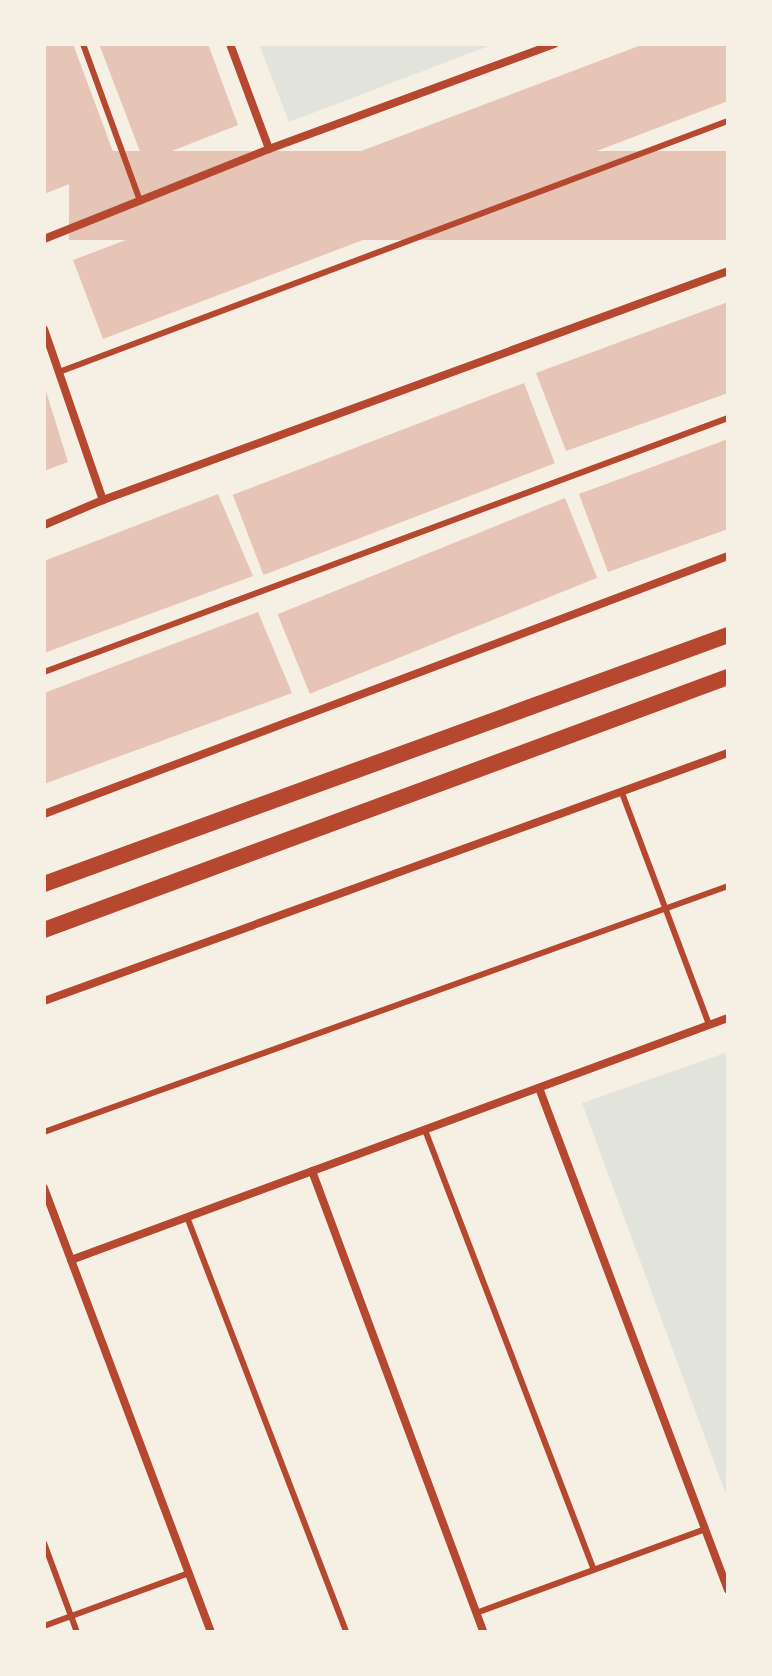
<!DOCTYPE html>
<html>
<head>
<meta charset="utf-8">
<style>
	body { margin:0 }
	#map { position:relative; width:772px; height:1676px; overflow:hidden; background:#f6efe4; font-family:Arial,sans-serif }
	div>[style] { position:absolute }
	.green>* { inset:0; background:#e2e4dc }
	.building>* { inset:0; background:#e6c5b7; transform-origin:0 0 }
	.service>* { height:6px; margin:-3px; padding:0 3px; transform-origin:3px; border-radius:3px; background:#b5482f }
	.minor>* { height:8px; margin:-4px; padding:0 4px; transform-origin:4px; border-radius:4px; background:#b5482f }
	.secondary>* { height:16px; margin:-8px; padding:0 8px; transform-origin:8px; border-radius:8px; background:#b5482f }
	span { translate:-50% -50%; white-space:nowrap; text-align:center; line-height:1.15; -webkit-text-stroke:8px #f6efe4; paint-order:stroke }
	.frame { position:absolute; inset:0; border:46px solid #f6efe4; pointer-events:none }
</style>
</head>
<body>
<div id="map">
	<div class="green">
		<div style="clip-path:polygon(259px 44px,494px 44px,289px 122px)"></div>
		<div style="clip-path:polygon(728px 1052px,728px 1500px,582px 1103px)"></div>
	</div>
	<div class="building">
		<div style="clip-path:polygon(44px 44px,73px 44px,118px 165px,44px 194px)"></div>
		<div style="clip-path:polygon(99px 44px,208px 44px,238px 125px,144px 162px)"></div>
		<div style="clip-path:polygon(644px 44px,728px 44px,728px 101px,103px 339px,73px 260px)"></div>
		<div style="left:728px;top:151px;width:89px;height:659px;rotate:90deg"></div>
		<div style="clip-path:polygon(728px 302px,728px 393px,566px 451px,536px 373px)"></div>
		<div style="left:524px;top:383px;width:86px;height:312px;rotate:69deg"></div>
		<div style="clip-path:polygon(44px 385px,68px 462px,44px 471px)"></div>
		<div style="clip-path:polygon(728px 439px,728px 529px,608px 572px,579px 494px)"></div>
		<div style="clip-path:polygon(218px 494px,253px 576px,44px 653px,44px 561px)"></div>
		<div style="left:565px;top:498px;width:86px;height:310px;rotate:68deg"></div>
		<div style="clip-path:polygon(258px 612px,292px 693px,44px 784px,44px 693px)"></div>
	</div>
	<div class="service">
		<div style="left:83px;top:44px;width:167px;rotate:70deg"></div>
		<div style="left:59px;top:372px;width:715px;rotate:-20.57deg"></div>
		<div style="left:44px;top:672px;width:730px;rotate:-20.37deg"></div>
		<div style="left:622px;top:793px;width:248px;rotate:69.4deg"></div>
		<div style="left:425px;top:1130px;width:471px;rotate:69deg"></div>
		<div style="left:44px;top:1132px;width:727px;rotate:-19.78deg"></div>
		<div style="left:187px;top:1217px;width:444px;rotate:69deg"></div>
		<div style="left:44px;top:1543px;width:95px;rotate:69.7deg"></div>
		<div style="left:476px;top:1613px;width:244px;rotate:-20.1deg"></div>
		<div style="left:44px;top:1626px;width:154px;rotate:-20.1deg"></div>
	</div>
	<div class="minor">
		<div style="left:230px;top:44px;width:112px;rotate:69.6deg"></div>
		<div style="left:44px;top:239px;width:242px;rotate:-21.8deg"></div>
		<div style="left:269px;top:149px;width:304px;rotate:-20.2deg"></div>
		<div style="left:44px;top:329px;width:181px;rotate:71deg"></div>
		<div style="left:44px;top:525px;width:64px;rotate:-23deg"></div>
		<div style="left:103px;top:500px;width:666px;rotate:-20.12deg"></div>
		<div style="left:44px;top:814px;width:731px;rotate:-20.67deg"></div>
		<div style="left:44px;top:1001px;width:728px;rotate:-19.93deg"></div>
		<div style="left:539px;top:1088px;width:536px;rotate:69.37deg"></div>
		<div style="left:312px;top:1171px;width:492px;rotate:69.6deg"></div>
		<div style="left:44px;top:1188px;width:474px;rotate:69.4deg"></div>
		<div style="left:71px;top:1260px;width:700px;rotate:-20.22deg"></div>
	</div>
	<div class="secondary">
		<div style="left:44px;top:884px;width:728px;rotate:-20deg"></div>
		<div style="left:44px;top:930px;width:729px;rotate:-20.3deg"></div>
	</div>
	<div class="frame"></div>
</div>
</body>
</html>
